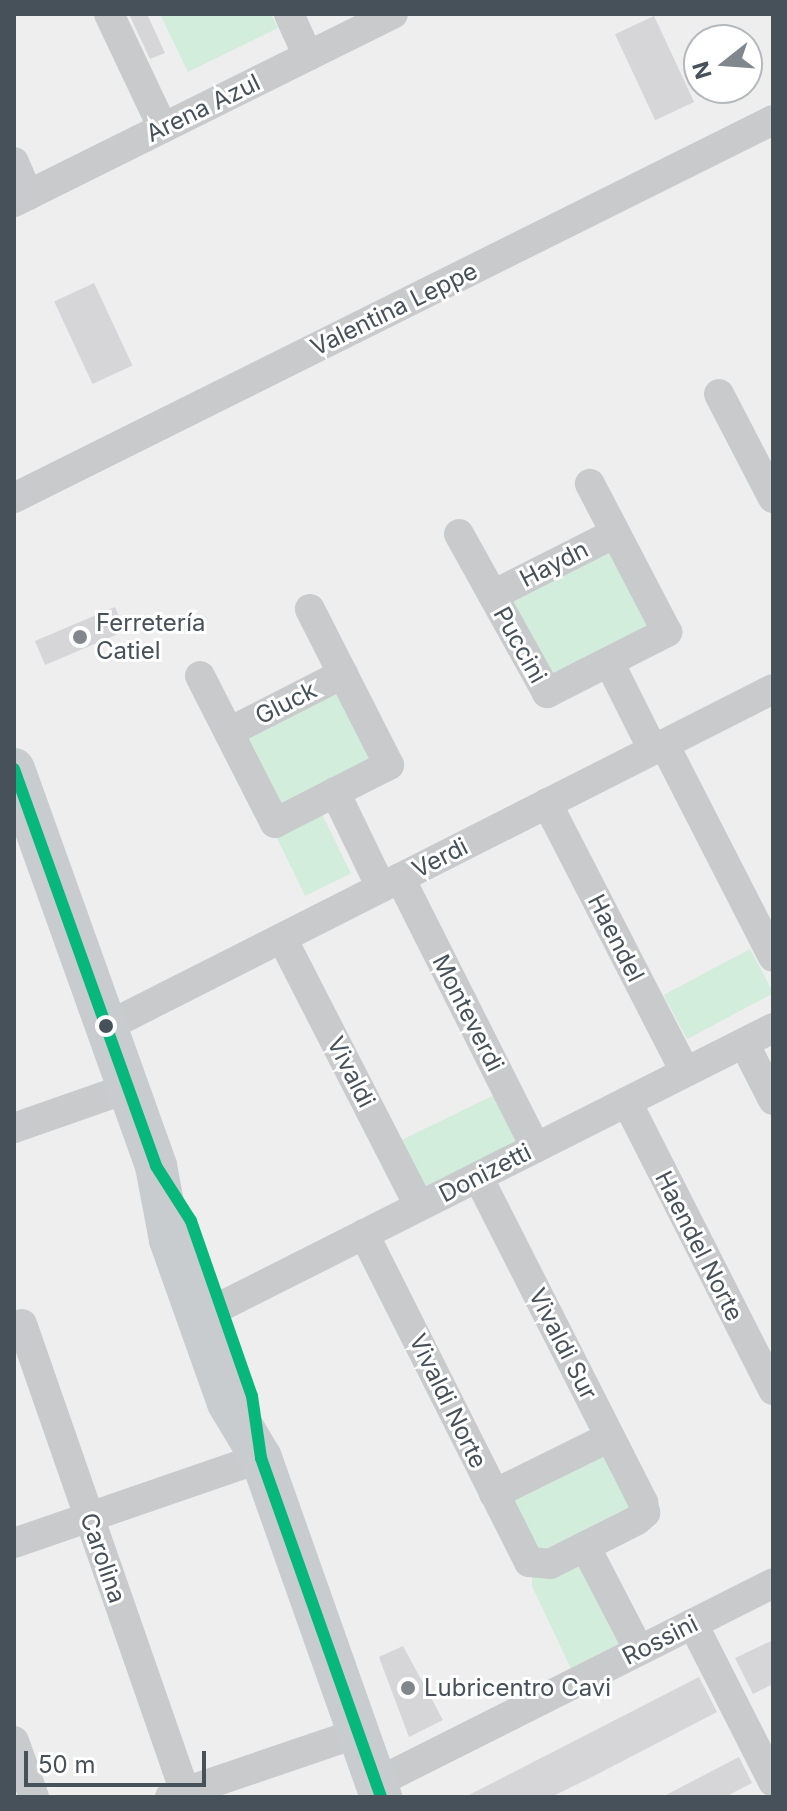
<!DOCTYPE html>
<html>
<head>
<meta charset="utf-8">
<style>
	body { margin:0 }
	#map { position:relative; width:787px; height:1811px; overflow:hidden; background:#eee; font-family:Inter,sans-serif }
	div>[style] { position:absolute }
	.green>* { inset:0; background:#d2eddc; transform-origin:0 0 }
	.building>* { inset:0; background:#d6d6d8; transform-origin:0 0 }
	.minor>* { height:30px; margin:-15px; padding:0 15px; transform-origin:15px; border-radius:15px; background:#c8cacc }
	.secondary>* { height:42px; margin:-21px; padding:0 21px; transform-origin:21px; border-radius:21px; background:#c9cccf }
	.bus-1>* { height:12px; margin:-6px; padding:0 6px; transform-origin:6px; border-radius:6px; background:#07b77b }
	.dots>* { width:22px; height:22px; translate:-50% -50%; box-sizing:border-box; border:4px solid #fff; border-radius:50% }
	span { translate:-50% -50%; white-space:nowrap; text-align:center; line-height:1.15; -webkit-text-stroke:6px #fff; paint-order:stroke }
	.street-label { font-size:24px; color:#465159 }
	.poi-label { font-size:24px; color:#465159 }
	.left { translate:0 -50%; text-align:left }
	.frame { position:absolute; inset:0; border:16px solid #465159; pointer-events:none }
	.north { position:absolute; left:683px; top:24px; width:80px; height:80px; box-sizing:border-box; background:#fff; border:2px solid #b5b9bd; border-radius:50%; rotate:253deg; font-size:22px; font-weight:700; line-height:32px; text-align:center; color:#465159 }
	.north::after { content:''; display:block; margin:auto; width:28px; height:36px; background:#81888d; clip-path:polygon(50% 0,100% 100%,50% 72%,0 100%) }
	.scale { position:absolute; left:24px; top:1751px; width:182px; height:36px; box-sizing:border-box; border:4px solid #465159; border-top:0; padding-left:10px; font-size:24px; line-height:28px; white-space:nowrap; color:#465159; -webkit-text-stroke:6px #fff; paint-order:stroke }
</style>
</head>
<body>
<div id="map">
	<div class="green">
		<div style="clip-path:polygon(271px 14px,278px 28px,188px 72px,161px 16px)"></div>
		<div style="left:612px;top:544px;width:94px;height:118px;rotate:63deg"></div>
		<div style="left:341px;top:684px;width:85px;height:113px;rotate:63deg"></div>
		<div style="left:319px;top:808px;width:73px;height:51px;rotate:64deg"></div>
		<div style="left:750px;top:949px;width:50px;height:98px;rotate:62deg"></div>
		<div style="left:494px;top:1095px;width:52px;height:106px;rotate:64deg"></div>
		<div style="clip-path:polygon(604px 1448px,642px 1510px,574px 1544px,625px 1644px,572px 1671px,532px 1586px,532px 1554px,505px 1495px)"></div>
	</div>
	<div class="building">
		<div style="clip-path:polygon(129px 14px,147px 14px,165px 53px,150px 59px)"></div>
		<div style="left:654px;top:16px;width:95px;height:43px;rotate:65deg"></div>
		<div style="left:94px;top:283px;width:91px;height:44px;rotate:65deg"></div>
		<div style="left:115px;top:607px;width:26px;height:87px;rotate:67deg"></div>
		<div style="clip-path:polygon(773px 1640px,773px 1684px,753px 1694px,735px 1658px)"></div>
		<div style="clip-path:polygon(403px 1646px,443px 1720px,409px 1737px,379px 1657px)"></div>
		<div style="clip-path:polygon(699px 1677px,717px 1712px,592px 1777px,551px 1797px,465px 1797px)"></div>
		<div style="clip-path:polygon(739px 1757px,752px 1783px,725px 1797px,662px 1797px)"></div>
	</div>
	<div class="minor">
		<div style="left:109px;top:14px;width:126px;rotate:64.7deg"></div>
		<div style="left:289px;top:14px;width:46px;rotate:65.7deg"></div>
		<div style="left:14px;top:162px;width:36px;rotate:67deg"></div>
		<div style="left:14px;top:202px;width:423px;rotate:-26.4deg"></div>
		<div style="left:719px;top:394px;width:117px;rotate:62.6deg"></div>
		<div style="left:14px;top:498px;width:848px;rotate:-26.47deg"></div>
		<div style="left:459px;top:534px;width:182px;rotate:61deg"></div>
		<div style="left:547px;top:693px;width:135px;rotate:-26.9deg"></div>
		<div style="left:667px;top:632px;width:167px;rotate:-117.5deg"></div>
		<div style="left:493px;top:595px;width:137px;rotate:-26.9deg"></div>
		<div style="left:609px;top:662px;width:98px;rotate:63.4deg"></div>
		<div style="left:200px;top:676px;width:165px;rotate:63deg"></div>
		<div style="left:275px;top:823px;width:128px;rotate:-27deg"></div>
		<div style="left:389px;top:765px;width:175px;rotate:-116.9deg"></div>
		<div style="left:229px;top:732px;width:128px;rotate:-27deg"></div>
		<div style="left:664px;top:744px;width:239px;rotate:62.9deg"></div>
		<div style="left:335px;top:792px;width:106px;rotate:64.2deg"></div>
		<div style="left:547px;top:803px;width:302px;rotate:62.8deg"></div>
		<div style="left:400px;top:878px;width:302px;rotate:63.3deg"></div>
		<div style="left:282px;top:938px;width:301px;rotate:62.9deg"></div>
		<div style="left:106px;top:1027px;width:748px;rotate:-26.87deg"></div>
		<div style="left:744px;top:1043px;width:64px;rotate:63deg"></div>
		<div style="left:627px;top:1102px;width:323px;rotate:63.1deg"></div>
		<div style="left:14px;top:1128px;width:121px;rotate:-19.3deg"></div>
		<div style="left:364px;top:1234px;width:367px;rotate:63.3deg"></div>
		<div style="left:529px;top:1562px;width:21px;rotate:5deg"></div>
		<div style="left:550px;top:1564px;width:97px;rotate:-26.8deg"></div>
		<div style="left:637px;top:1520px;width:11px;rotate:-41deg"></div>
		<div style="left:645px;top:1513px;width:11px;rotate:-100deg"></div>
		<div style="left:643px;top:1502px;width:364px;rotate:-116.9deg"></div>
		<div style="left:198px;top:1318px;width:644px;rotate:-26.76deg"></div>
		<div style="left:22px;top:1324px;width:496px;rotate:70.8deg"></div>
		<div style="left:494px;top:1494px;width:129px;rotate:-26.2deg"></div>
		<div style="left:14px;top:1543px;width:261px;rotate:-19deg"></div>
		<div style="left:585px;top:1546px;width:117px;rotate:62.6deg"></div>
		<div style="left:693px;top:1624px;width:177px;rotate:63.1deg"></div>
		<div style="left:14px;top:1741px;width:59px;rotate:70.3deg"></div>
		<div style="left:376px;top:1783px;width:445px;rotate:-26.7deg"></div>
		<div style="left:170px;top:1797px;width:199px;rotate:-18.8deg"></div>
	</div>
	<div class="secondary">
		<div style="left:14px;top:769px;width:422px;rotate:70.3deg"></div>
		<div style="left:156px;top:1166px;width:75px;rotate:79.3deg"></div>
		<div style="left:170px;top:1240px;width:173px;rotate:70.4deg"></div>
		<div style="left:228px;top:1403px;width:64px;rotate:59deg"></div>
		<div style="left:261px;top:1458px;width:360px;rotate:70.5deg"></div>
	</div>
	<div class="bus-1">
		<div style="left:14px;top:769px;width:422px;rotate:70.3deg"></div>
		<div style="left:156px;top:1166px;width:65px;rotate:57.5deg"></div>
		<div style="left:191px;top:1221px;width:185px;rotate:70.8deg"></div>
		<div style="left:252px;top:1396px;width:63px;rotate:81.7deg"></div>
		<div style="left:261px;top:1458px;width:360px;rotate:70.5deg"></div>
	</div>
	<div class="dots">
		<div style="left:80px;top:637px;background:#81888d"></div>
		<div style="left:106px;top:1026px;background:#465159"></div>
		<div style="left:408px;top:1688px;background:#81888d"></div>
	</div>
	<div class="street-label">
		<span style="left:203px;top:108px;rotate:-26deg">Arena Azul</span>
		<span style="left:394px;top:309px;rotate:-26deg">Valentina Leppe</span>
		<span style="left:554px;top:564px;rotate:-27deg">Haydn</span>
		<span style="left:520px;top:645px;rotate:61deg">Puccini</span>
		<span style="left:286px;top:703px;rotate:-27deg">Gluck</span>
		<span style="left:440px;top:858px;rotate:-27deg">Verdi</span>
		<span style="left:616px;top:938px;rotate:63deg">Haendel</span>
		<span style="left:468px;top:1013px;rotate:63deg">Monteverdi</span>
		<span style="left:351px;top:1072px;rotate:63deg">Vivaldi</span>
		<span style="left:485px;top:1173px;rotate:-27deg">Donizetti</span>
		<span style="left:699px;top:1246px;rotate:63deg">Haendel Norte</span>
		<span style="left:563px;top:1344px;rotate:63deg">Vivaldi Sur</span>
		<span style="left:448px;top:1401px;rotate:64deg">Vivaldi Norte</span>
		<span style="left:103px;top:1558px;rotate:71deg">Carolina</span>
		<span style="left:660px;top:1640px;rotate:-27deg">Rossini</span>
	</div>
	<div class="poi-label">
		<span class="left" style="left:96px;top:637px">Ferretería<br>Catiel</span>
		<span class="left" style="left:424px;top:1688px">Lubricentro Cavi</span>
	</div>
	<div class="frame"></div>
	<div class="north">N</div>
	<div class="scale">50 m</div>
</div>
</body>
</html>
